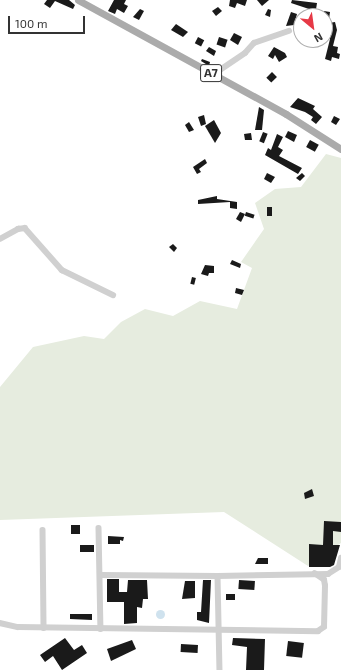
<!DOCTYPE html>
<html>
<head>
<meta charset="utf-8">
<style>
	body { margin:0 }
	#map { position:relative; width:341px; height:670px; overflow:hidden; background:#fff; font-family:"Exo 2",sans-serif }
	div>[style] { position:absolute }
	.green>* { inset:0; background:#e6ecdf }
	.water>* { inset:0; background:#cfe2ee }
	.round { border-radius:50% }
	.building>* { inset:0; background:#1a1a1a; transform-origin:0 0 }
	.minor>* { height:5.5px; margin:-2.75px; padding:0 2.75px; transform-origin:2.75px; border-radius:2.75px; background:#d0d0d0 }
	.major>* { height:7px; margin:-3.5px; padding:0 3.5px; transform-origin:3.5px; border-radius:3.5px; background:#ababab }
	span { translate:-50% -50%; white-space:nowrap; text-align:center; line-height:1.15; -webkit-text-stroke:4px #fff; paint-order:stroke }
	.shield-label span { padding:1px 3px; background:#fff; border:1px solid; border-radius:3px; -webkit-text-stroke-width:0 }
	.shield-label { font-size:12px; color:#333; font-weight:700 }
	.north { position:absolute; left:293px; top:8px; width:40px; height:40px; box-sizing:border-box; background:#fff; border:1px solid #adadad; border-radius:50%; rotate:151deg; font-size:11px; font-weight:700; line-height:16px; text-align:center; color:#333 }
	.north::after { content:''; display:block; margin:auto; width:14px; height:18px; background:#e63946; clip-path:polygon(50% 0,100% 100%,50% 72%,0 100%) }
	.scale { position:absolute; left:8px; top:16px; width:77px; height:18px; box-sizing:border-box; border:2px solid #333; border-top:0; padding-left:5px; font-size:12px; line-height:14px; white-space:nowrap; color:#333; -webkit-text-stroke:3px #fff; paint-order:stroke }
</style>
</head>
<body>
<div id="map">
	<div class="green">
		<div style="clip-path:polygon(326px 154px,341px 158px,341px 543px,308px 566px,224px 512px,0 520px,0 387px,33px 347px,84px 336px,104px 339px,121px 322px,145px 309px,173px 316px,200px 301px,237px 309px,252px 268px,241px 262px,264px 229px,255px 203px,275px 189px,301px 187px)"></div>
	</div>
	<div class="water">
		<div class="round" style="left:155.5px;top:609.5px;width:9px;height:9px"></div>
	</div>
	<div class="building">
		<div style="clip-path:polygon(47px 0,69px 0,75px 5px,73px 9px,55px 1px,50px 8px,44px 4px)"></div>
		<div style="clip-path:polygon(114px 0,126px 0,124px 4px,128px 6px,124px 13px,117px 9px,115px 14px,108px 11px)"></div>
		<div style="clip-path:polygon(230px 0,247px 0,245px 6px,237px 3px,235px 8px,229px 6px)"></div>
		<div style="clip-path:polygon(257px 0,269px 0,262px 6px)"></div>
		<div style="clip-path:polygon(292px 0,317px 3px,315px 16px,308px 16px,309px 9px,291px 3px)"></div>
		<div style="clip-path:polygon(218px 7px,222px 11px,216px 16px,212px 11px)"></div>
		<div style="clip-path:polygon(140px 9px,144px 11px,139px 20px,133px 17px)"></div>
		<div style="clip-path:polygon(268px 9px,271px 10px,270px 17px,265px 15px)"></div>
		<div style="clip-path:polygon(324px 11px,330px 12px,329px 19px,325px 18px)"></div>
		<div style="clip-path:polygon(291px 12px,297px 14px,294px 25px,286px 26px)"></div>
		<div style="clip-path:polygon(335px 22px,337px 30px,333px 46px,338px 47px,337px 53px,340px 54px,339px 59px,332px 57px,331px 61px,325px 59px,330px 39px,329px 23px)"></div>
		<div style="clip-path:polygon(176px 24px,188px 32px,183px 37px,171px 30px)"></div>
		<div style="clip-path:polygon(234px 33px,242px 37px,238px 45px,230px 40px)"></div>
		<div style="left:198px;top:37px;width:7px;height:7px;rotate:27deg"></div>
		<div style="left:219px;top:37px;width:9px;height:8px;rotate:18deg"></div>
		<div style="clip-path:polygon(209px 47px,216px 51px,214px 56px,206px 51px)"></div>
		<div style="clip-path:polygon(274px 47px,285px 53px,287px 57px,279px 62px,275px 55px,273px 59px,268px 56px)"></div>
		<div style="clip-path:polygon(202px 59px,210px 62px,209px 66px,201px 61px)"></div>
		<div style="left:272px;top:72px;width:7px;height:8px;rotate:45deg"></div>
		<div style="clip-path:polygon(298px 98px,315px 106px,313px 109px,322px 117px,316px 124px,311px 120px,313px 117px,305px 112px,290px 107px)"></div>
		<div style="clip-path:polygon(259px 107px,264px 110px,262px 130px,255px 130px)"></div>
		<div style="clip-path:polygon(204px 115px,206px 124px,201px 126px,198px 117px)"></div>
		<div style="clip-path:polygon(334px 116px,340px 119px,336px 125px,331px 122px)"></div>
		<div style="clip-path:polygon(214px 120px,221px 133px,215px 143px,205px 126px)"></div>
		<div style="clip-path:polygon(189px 122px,194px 130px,189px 132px,185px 125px)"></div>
		<div style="clip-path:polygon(288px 131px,297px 135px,294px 142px,285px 137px)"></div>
		<div style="left:263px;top:132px;width:5px;height:10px;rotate:22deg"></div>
		<div style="clip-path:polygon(251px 133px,252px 140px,245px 140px,244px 134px)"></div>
		<div style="clip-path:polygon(277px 134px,283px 137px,278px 147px,283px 150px,279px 156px,302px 168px,298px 174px,265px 155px,268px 148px,271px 150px)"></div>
		<div style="left:310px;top:140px;width:10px;height:8px;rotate:29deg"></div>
		<div style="clip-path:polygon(205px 159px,207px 163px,199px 169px,201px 172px,197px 174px,193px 167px)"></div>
		<div style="clip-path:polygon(267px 173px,275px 177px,271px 183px,264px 179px)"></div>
		<div style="clip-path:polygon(302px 173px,305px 176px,300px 181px,296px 178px)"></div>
		<div style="clip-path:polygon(217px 196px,217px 199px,237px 202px,237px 209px,230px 208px,230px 202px,198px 204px,198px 200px)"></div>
		<div style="left:267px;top:207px;width:5px;height:9px"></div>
		<div style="clip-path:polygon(240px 212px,245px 214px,241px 222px,236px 219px)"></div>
		<div style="left:246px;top:212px;width:9px;height:4px;rotate:18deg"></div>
		<div style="clip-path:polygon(173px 244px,177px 248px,174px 252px,169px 247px)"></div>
		<div style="clip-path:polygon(232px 260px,241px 264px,240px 268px,230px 264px)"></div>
		<div style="clip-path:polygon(205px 265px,214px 266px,214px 273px,209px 273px,208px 276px,201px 274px)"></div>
		<div style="left:192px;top:277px;width:4px;height:7px;rotate:14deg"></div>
		<div style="clip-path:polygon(236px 288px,244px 290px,242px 295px,235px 293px)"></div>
		<div style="clip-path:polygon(312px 489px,314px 496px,305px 499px,304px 493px)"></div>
		<div style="clip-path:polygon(324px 521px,341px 522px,341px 532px,333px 531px,333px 545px,340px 545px,334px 565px,330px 567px,309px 567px,309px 544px,323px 545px)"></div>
		<div style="left:71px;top:525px;width:9px;height:9px"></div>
		<div style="clip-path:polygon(108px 536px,124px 537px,123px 541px,120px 540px,120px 544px,108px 544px)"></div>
		<div style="left:80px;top:545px;width:14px;height:7px"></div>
		<div style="clip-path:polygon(268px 558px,268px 564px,255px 564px,258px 558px)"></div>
		<div style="clip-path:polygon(107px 579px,119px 579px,119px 592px,127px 592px,128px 580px,147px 580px,148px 599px,143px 599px,142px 608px,137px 607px,137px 623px,124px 624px,124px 602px,107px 602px)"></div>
		<div style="clip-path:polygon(203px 580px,211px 580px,209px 623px,197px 620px,197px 612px,201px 612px)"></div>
		<div style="left:239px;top:580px;width:16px;height:9px;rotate:4deg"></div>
		<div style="clip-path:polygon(185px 581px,195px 581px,195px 598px,182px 599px)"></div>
		<div style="left:226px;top:594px;width:9px;height:6px"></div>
		<div style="clip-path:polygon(70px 614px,92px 614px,92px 620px,70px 619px)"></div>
		<div style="clip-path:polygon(65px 638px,74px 650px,82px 645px,87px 653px,62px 670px,53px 656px,45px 662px,40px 655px)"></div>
		<div style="clip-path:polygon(233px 638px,265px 639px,264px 670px,246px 670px,247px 647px,232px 645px)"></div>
		<div style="clip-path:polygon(132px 640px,136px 649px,111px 661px,107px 649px)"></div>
		<div style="left:288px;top:641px;width:16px;height:15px;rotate:7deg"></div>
		<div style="left:181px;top:644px;width:17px;height:8px;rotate:3deg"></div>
	</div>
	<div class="minor">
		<div style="left:214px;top:74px;width:37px;rotate:-34deg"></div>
		<div style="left:245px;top:53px;width:13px;rotate:-48deg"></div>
		<div style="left:254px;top:43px;width:37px;rotate:-19deg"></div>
		<div style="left:0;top:239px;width:21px;rotate:-29deg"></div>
		<div style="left:18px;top:229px;width:7px;rotate:-8deg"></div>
		<div style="left:25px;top:228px;width:56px;rotate:48.6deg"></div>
		<div style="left:62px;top:270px;width:57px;rotate:26.1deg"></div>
		<div style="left:99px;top:528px;width:101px;rotate:88.9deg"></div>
		<div style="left:43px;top:530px;width:98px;rotate:89.4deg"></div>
		<div style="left:101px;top:575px;width:117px;rotate:0.5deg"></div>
		<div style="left:218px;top:576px;width:110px;rotate:-1deg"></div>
		<div style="left:328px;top:574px;width:13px;rotate:-32deg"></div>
		<div style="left:339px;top:567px;width:9px;rotate:-77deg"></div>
		<div style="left:218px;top:576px;width:94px;rotate:88.8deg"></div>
		<div style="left:0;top:623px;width:18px;rotate:13deg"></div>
		<div style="left:18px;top:627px;width:300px;rotate:0.8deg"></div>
		<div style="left:318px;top:631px;width:7px;rotate:-34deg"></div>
		<div style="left:324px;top:627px;width:41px;rotate:-88.6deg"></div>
		<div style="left:325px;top:586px;width:6px;rotate:-99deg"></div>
		<div style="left:324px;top:580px;width:11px;rotate:-146deg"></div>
	</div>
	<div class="major">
		<div style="left:78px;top:0;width:237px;rotate:28.7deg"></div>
		<div style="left:286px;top:114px;width:65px;rotate:32.5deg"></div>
	</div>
	<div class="shield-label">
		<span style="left:211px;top:73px">A7</span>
	</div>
	<div class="north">N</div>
	<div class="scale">100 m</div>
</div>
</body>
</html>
